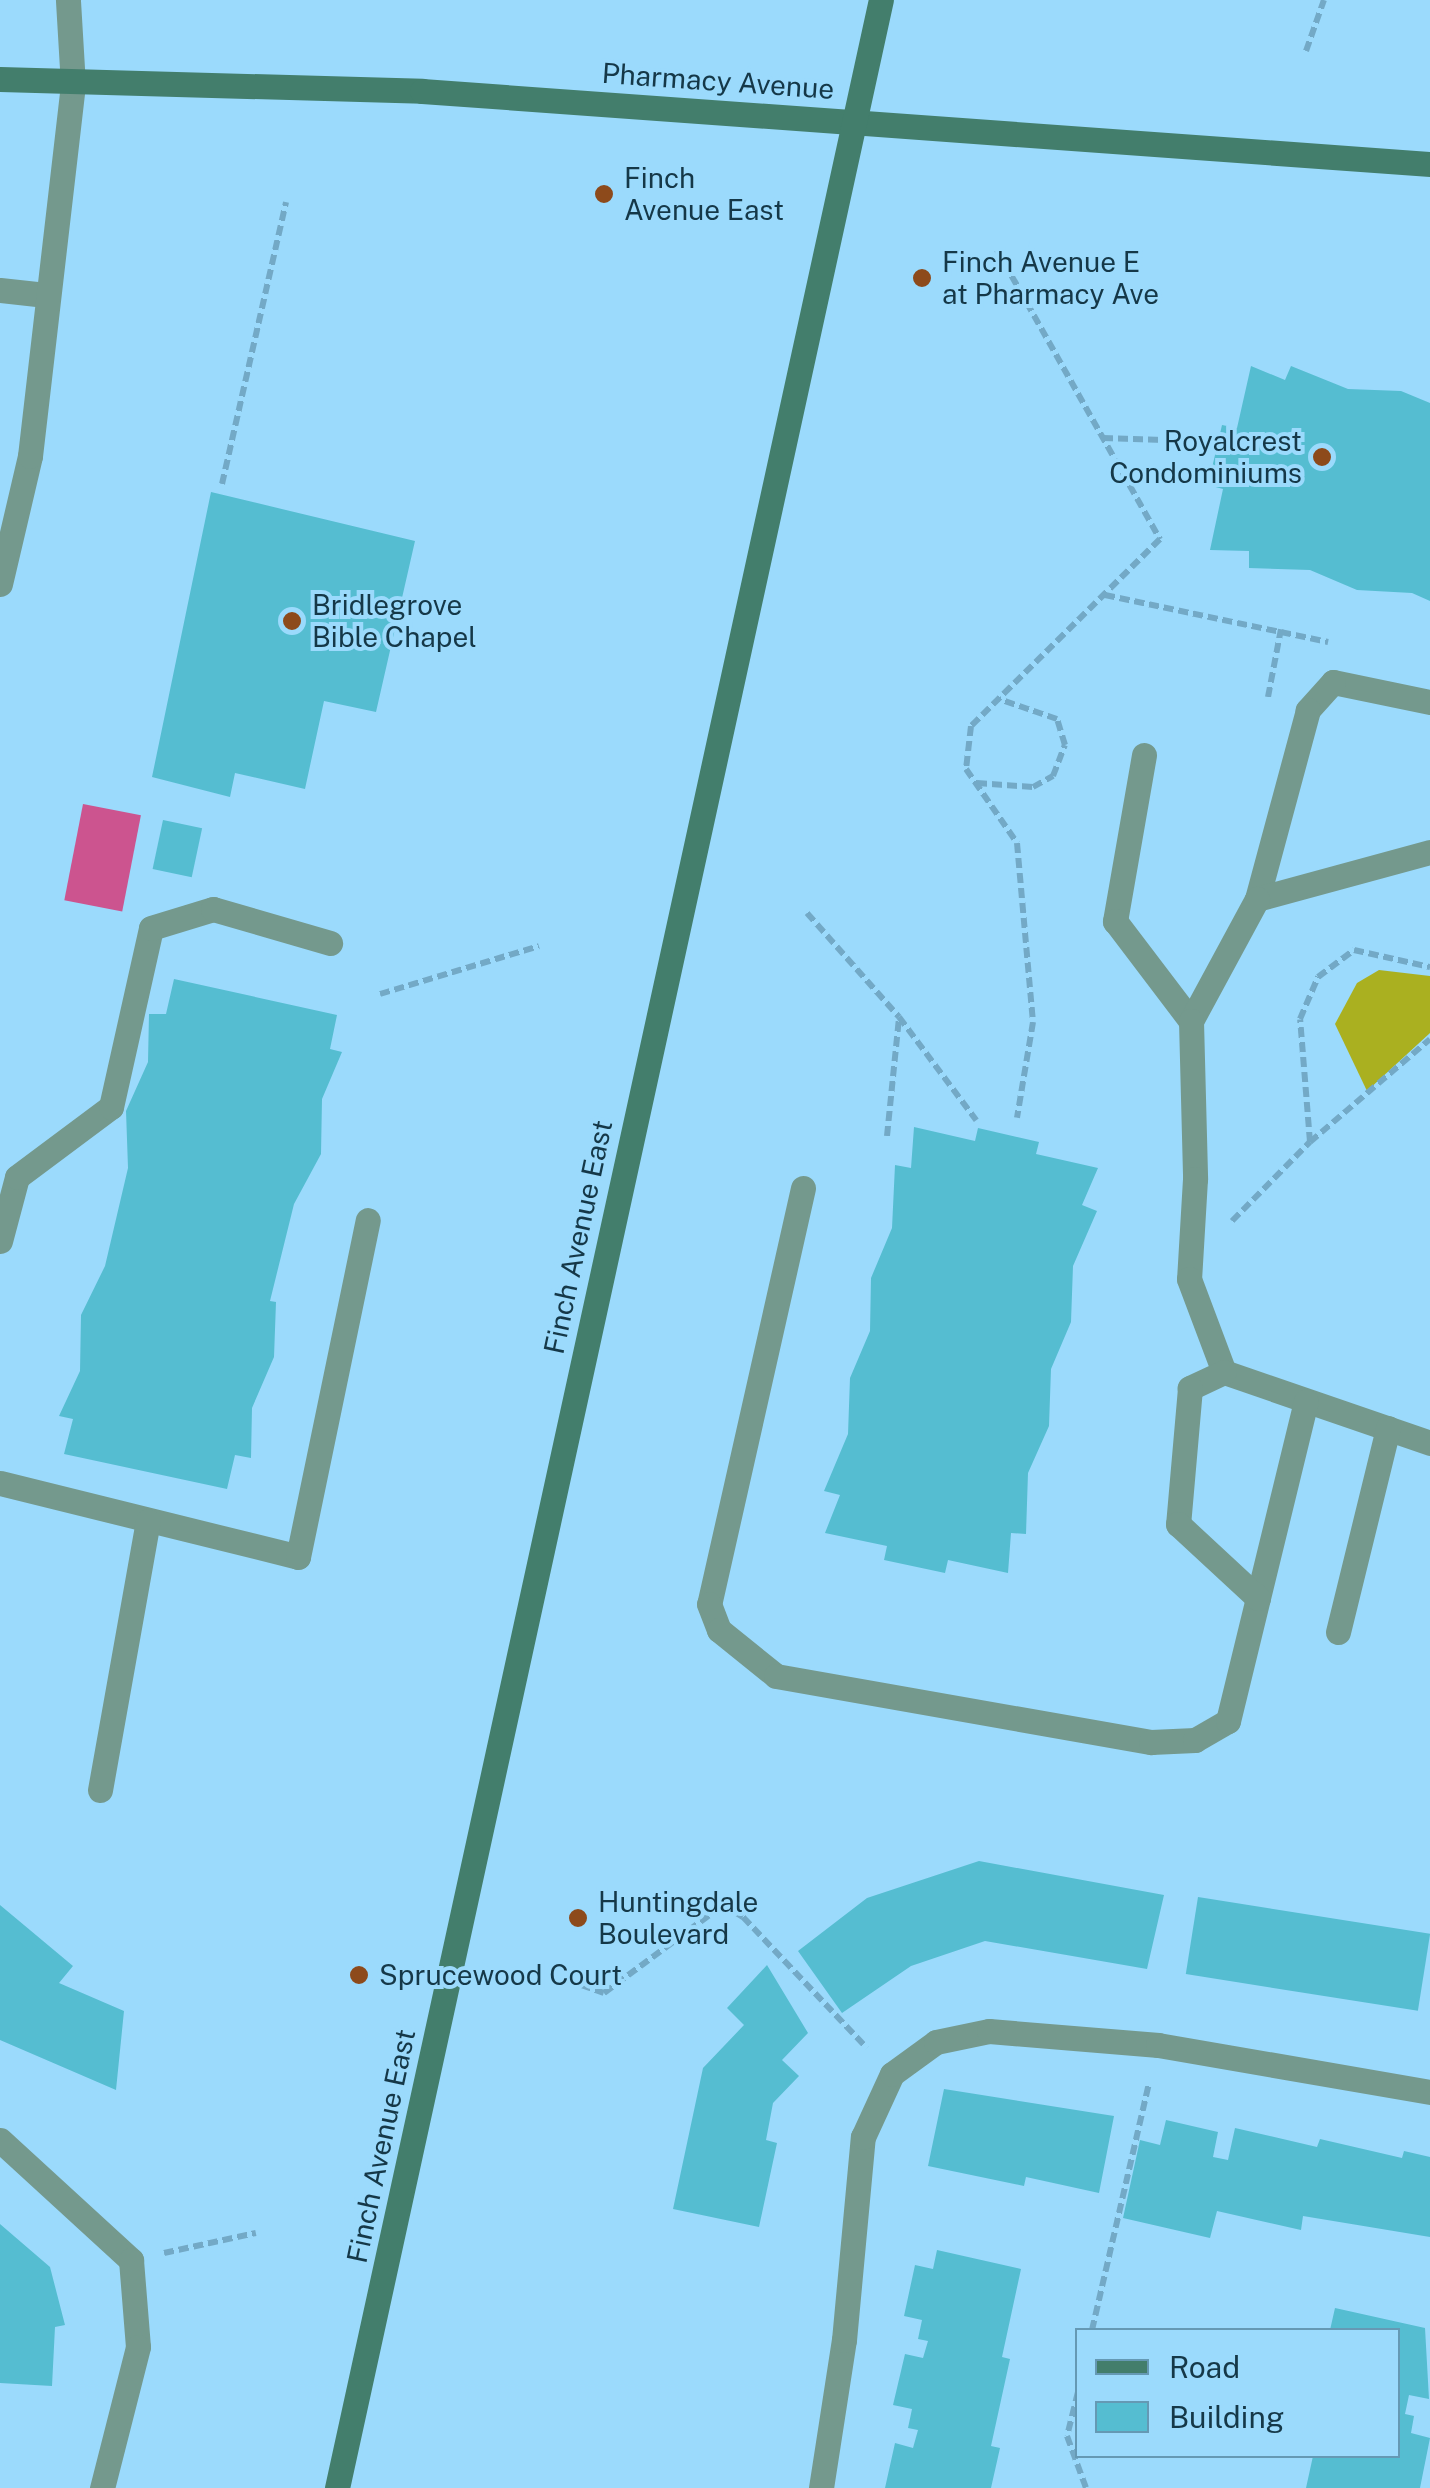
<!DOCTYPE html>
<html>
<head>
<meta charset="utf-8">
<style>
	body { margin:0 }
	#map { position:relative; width:1430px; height:2488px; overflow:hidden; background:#9bdafc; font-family:"Public Sans",sans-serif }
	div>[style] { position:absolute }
	.green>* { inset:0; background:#aab020 }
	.water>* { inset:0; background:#cc548f; transform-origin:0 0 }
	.building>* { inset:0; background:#55bdd1; transform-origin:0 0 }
	.path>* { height:6px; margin-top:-3px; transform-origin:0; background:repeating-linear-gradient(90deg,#73a9c6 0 10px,transparent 0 15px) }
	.lane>* { height:25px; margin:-12.5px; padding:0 12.5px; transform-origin:12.5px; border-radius:12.5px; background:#74998d }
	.street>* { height:25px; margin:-12.5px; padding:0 12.5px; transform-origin:12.5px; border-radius:12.5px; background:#74998d }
	.secondary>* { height:25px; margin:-12.5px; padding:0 12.5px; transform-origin:12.5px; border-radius:12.5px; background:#437e6c }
	.dots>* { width:28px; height:28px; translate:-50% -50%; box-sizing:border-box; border:5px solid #9bdafc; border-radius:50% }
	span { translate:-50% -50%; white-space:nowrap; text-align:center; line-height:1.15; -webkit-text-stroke:8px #9bdafc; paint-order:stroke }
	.street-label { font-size:28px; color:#153848 }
	.poi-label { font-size:28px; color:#153848 }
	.left { translate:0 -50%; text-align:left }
	.right { translate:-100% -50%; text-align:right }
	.legend { position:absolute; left:1075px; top:2328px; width:325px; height:130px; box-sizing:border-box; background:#9bdafc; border:2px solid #6599b4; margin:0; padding:12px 18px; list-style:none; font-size:30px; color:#153848 }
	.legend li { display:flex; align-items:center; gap:20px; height:50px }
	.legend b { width:50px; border:2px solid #6599b4 }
</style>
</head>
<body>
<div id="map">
	<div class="green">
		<div style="clip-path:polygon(1379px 970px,1430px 976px,1430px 1033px,1367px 1091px,1335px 1024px,1357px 983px)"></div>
	</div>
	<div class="water">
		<div style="left:83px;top:804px;width:59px;height:98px;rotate:11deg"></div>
	</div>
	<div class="building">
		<div style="clip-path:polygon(1251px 366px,1285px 380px,1291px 366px,1348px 389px,1401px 391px,1430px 403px,1430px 601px,1412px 593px,1357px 590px,1310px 570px,1249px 568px,1249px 551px,1210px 550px,1223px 489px,1208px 485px,1222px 425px,1237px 428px)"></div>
		<div style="clip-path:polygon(211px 492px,415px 541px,376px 712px,324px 701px,305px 789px,235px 773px,230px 797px,152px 777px)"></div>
		<div style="left:163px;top:820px;width:40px;height:50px;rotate:12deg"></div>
		<div style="clip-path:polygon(174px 979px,337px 1015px,330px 1049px,342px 1052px,322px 1099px,321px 1154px,294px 1204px,270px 1301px,276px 1302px,274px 1357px,252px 1408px,251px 1458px,235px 1455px,227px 1489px,64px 1454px,73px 1419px,59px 1416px,80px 1371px,81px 1315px,105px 1266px,128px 1168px,126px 1111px,148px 1062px,149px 1014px,166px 1014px)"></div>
		<div style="clip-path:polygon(914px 1127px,975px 1141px,978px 1128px,1039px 1142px,1036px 1154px,1098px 1168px,1082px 1205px,1097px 1211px,1073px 1266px,1071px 1322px,1051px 1369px,1049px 1426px,1028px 1473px,1026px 1534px,1011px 1533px,1008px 1573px,948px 1560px,945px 1573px,884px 1560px,887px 1546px,825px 1533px,840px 1495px,824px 1491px,848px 1434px,850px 1378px,870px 1331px,871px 1278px,892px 1228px,895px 1165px,911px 1168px)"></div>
		<div style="clip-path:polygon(979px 1861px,1164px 1895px,1147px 1969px,985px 1941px,911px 1966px,842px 2013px,798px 1951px,867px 1898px)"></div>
		<div style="left:1198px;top:1897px;width:235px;height:78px;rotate:9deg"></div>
		<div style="clip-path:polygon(0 1905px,73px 1966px,59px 1983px,124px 2011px,116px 2090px,0 2040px)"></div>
		<div style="clip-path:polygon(767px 1965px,808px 2033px,782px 2060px,799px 2076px,773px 2103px,766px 2140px,777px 2143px,759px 2227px,673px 2209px,703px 2068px,744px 2025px,727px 2008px)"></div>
		<div style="clip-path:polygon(944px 2089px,1114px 2116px,1099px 2193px,1026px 2177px,1024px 2186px,928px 2166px)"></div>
		<div style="clip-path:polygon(1166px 2120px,1218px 2132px,1213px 2157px,1228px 2160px,1235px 2128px,1317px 2147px,1320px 2139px,1402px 2158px,1404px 2151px,1430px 2157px,1430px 2237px,1303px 2216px,1301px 2230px,1217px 2211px,1210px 2238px,1123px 2218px,1140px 2140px,1160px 2145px)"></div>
		<div style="clip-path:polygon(0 2224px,50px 2267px,65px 2325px,55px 2327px,52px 2386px,0 2383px)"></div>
		<div style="clip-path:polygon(937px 2250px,1021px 2269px,1002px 2357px,1010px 2359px,991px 2446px,1000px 2448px,991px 2488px,885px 2488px,895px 2443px,913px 2448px,918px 2430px,908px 2428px,912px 2409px,893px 2405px,905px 2354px,923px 2358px,928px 2341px,918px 2339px,922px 2320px,904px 2316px,915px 2265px,933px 2269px)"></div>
		<div style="clip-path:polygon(1335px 2308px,1425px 2328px,1429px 2399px,1409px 2395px,1405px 2414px,1414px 2416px,1411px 2433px,1430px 2438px,1420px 2488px,1306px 2488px,1313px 2456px,1398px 2456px,1398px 2330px,1330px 2330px)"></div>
	</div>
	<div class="path">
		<div style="left:1306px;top:51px;width:54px;rotate:-70.6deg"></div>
		<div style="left:997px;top:250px;width:332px;rotate:60.6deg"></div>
		<div style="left:1160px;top:539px;width:266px;rotate:135.3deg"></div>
		<div style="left:971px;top:726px;width:43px;rotate:96.6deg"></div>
		<div style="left:966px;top:769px;width:90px;rotate:55.4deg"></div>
		<div style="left:1017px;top:843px;width:180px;rotate:84.9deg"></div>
		<div style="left:1033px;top:1022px;width:97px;rotate:99.5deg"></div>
		<div style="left:1103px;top:438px;width:91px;rotate:1.9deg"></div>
		<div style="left:222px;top:484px;width:289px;rotate:-77.2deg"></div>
		<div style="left:1105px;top:595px;width:228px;rotate:11.9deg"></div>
		<div style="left:1268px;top:697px;width:69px;rotate:-79.2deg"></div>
		<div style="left:977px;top:783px;width:56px;rotate:4.1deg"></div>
		<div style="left:1033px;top:787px;width:23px;rotate:-29deg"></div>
		<div style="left:1053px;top:776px;width:33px;rotate:-69deg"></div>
		<div style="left:1065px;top:745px;width:27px;rotate:-107deg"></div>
		<div style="left:1057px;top:719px;width:61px;rotate:-161deg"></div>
		<div style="left:807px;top:913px;width:139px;rotate:48.5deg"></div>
		<div style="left:899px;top:1017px;width:129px;rotate:53.2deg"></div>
		<div style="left:380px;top:994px;width:166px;rotate:-16.8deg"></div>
		<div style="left:887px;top:1136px;width:119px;rotate:-84.2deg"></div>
		<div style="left:1310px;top:1142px;width:123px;rotate:-94.6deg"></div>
		<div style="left:1300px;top:1019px;width:46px;rotate:-66.8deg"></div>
		<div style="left:1318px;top:977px;width:45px;rotate:-36.9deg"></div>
		<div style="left:1354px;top:950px;width:78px;rotate:12.6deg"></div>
		<div style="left:1232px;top:1221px;width:111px;rotate:-45.4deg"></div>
		<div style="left:1310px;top:1142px;width:158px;rotate:-40.6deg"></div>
		<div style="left:581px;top:1985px;width:24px;rotate:19deg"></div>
		<div style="left:604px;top:1993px;width:148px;rotate:-36.5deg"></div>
		<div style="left:723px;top:1905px;width:23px;rotate:31deg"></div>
		<div style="left:743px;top:1917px;width:180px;rotate:46.6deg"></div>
		<div style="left:164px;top:2253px;width:94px;rotate:-12.3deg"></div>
		<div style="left:1092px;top:2330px;width:253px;rotate:-77deg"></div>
		<div style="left:1078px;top:2392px;width:45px;rotate:104deg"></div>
		<div style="left:1067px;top:2436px;width:55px;rotate:69.9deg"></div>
	</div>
	<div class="lane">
		<div style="left:0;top:290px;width:46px;rotate:6.2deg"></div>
		<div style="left:0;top:584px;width:131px;rotate:-76.8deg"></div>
		<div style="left:30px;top:456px;width:373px;rotate:-83.4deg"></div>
		<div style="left:73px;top:85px;width:85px;rotate:-93.4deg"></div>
		<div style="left:1430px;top:702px;width:99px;rotate:-168.3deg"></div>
		<div style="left:1333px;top:682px;width:38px;rotate:132deg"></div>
		<div style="left:1308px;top:710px;width:196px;rotate:105.1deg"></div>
		<div style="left:1257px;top:899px;width:179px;rotate:-15.2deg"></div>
		<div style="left:1144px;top:755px;width:169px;rotate:99.9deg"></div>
		<div style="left:1115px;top:921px;width:126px;rotate:52.8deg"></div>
		<div style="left:1191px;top:1021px;width:139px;rotate:-61.6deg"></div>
		<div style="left:1191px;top:1021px;width:158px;rotate:88.5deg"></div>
		<div style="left:1195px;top:1179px;width:100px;rotate:93.4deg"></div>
		<div style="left:1189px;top:1279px;width:99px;rotate:69.4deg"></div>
		<div style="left:1224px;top:1372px;width:218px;rotate:19deg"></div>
		<div style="left:803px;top:1188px;width:426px;rotate:102.7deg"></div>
		<div style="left:709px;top:1604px;width:28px;rotate:69deg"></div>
		<div style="left:719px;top:1630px;width:73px;rotate:38.9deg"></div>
		<div style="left:776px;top:1676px;width:381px;rotate:10deg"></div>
		<div style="left:1151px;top:1742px;width:44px;rotate:-2.6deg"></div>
		<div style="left:1195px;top:1740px;width:38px;rotate:-30deg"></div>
		<div style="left:1228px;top:1721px;width:329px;rotate:-76.3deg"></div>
		<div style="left:0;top:1241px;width:66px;rotate:-75.1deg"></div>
		<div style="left:17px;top:1177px;width:117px;rotate:-36.7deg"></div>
		<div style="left:111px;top:1107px;width:183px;rotate:-77.4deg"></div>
		<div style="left:151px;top:928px;width:65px;rotate:-17deg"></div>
		<div style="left:213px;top:909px;width:122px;rotate:16.2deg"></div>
		<div style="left:1224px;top:1372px;width:38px;rotate:155deg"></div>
		<div style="left:1190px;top:1388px;width:137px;rotate:95deg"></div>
		<div style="left:1178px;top:1524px;width:109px;rotate:42.8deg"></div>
		<div style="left:0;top:1483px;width:307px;rotate:13.9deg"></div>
		<div style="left:298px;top:1557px;width:344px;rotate:-78.3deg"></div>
		<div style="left:1338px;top:1632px;width:210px;rotate:-76.2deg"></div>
		<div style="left:100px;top:1790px;width:273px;rotate:-79.9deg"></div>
	</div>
	<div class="street">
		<div style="left:0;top:2140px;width:178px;rotate:42.5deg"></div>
		<div style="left:131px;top:2260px;width:87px;rotate:85.4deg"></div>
		<div style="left:138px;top:2347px;width:146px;rotate:104.3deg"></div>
		<div style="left:821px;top:2488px;width:150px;rotate:-81.2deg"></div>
		<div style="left:844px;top:2340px;width:204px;rotate:-84.7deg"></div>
		<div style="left:863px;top:2137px;width:69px;rotate:-65.3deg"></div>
		<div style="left:892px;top:2074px;width:54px;rotate:-36deg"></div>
		<div style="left:936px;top:2042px;width:54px;rotate:-11.7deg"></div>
		<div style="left:989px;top:2031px;width:170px;rotate:4.7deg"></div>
		<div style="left:1158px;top:2045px;width:276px;rotate:9.8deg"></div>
	</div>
	<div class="secondary">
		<div style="left:0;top:79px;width:422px;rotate:1.6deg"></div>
		<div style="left:422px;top:91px;width:1011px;rotate:4.14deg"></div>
		<div style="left:337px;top:2488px;width:2547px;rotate:-77.67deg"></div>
	</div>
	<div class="dots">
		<div style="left:604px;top:194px;background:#8d4a1b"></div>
		<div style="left:922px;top:278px;background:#8d4a1b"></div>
		<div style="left:1322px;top:457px;background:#8d4a1b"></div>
		<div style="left:292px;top:621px;background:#8d4a1b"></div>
		<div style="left:578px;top:1918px;background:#8d4a1b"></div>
		<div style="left:359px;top:1975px;background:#8d4a1b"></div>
	</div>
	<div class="street-label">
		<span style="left:718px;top:81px;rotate:4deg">Pharmacy Avenue</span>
		<span style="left:578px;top:1237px;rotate:-78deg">Finch Avenue East</span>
		<span style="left:381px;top:2146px;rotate:-78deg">Finch Avenue East</span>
	</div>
	<div class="poi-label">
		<span class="left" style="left:624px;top:194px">Finch<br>Avenue East</span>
		<span class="left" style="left:942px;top:278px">Finch Avenue E<br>at Pharmacy Ave</span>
		<span class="right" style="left:1302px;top:457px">Royalcrest<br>Condominiums</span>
		<span class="left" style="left:312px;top:621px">Bridlegrove<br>Bible Chapel</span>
		<span class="left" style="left:598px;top:1918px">Huntingdale<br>Boulevard</span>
		<span class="left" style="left:379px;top:1975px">Sprucewood Court</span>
	</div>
	<ul class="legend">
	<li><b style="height:12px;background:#437e6c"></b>Road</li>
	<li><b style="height:28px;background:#55bdd1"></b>Building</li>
	</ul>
</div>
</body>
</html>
